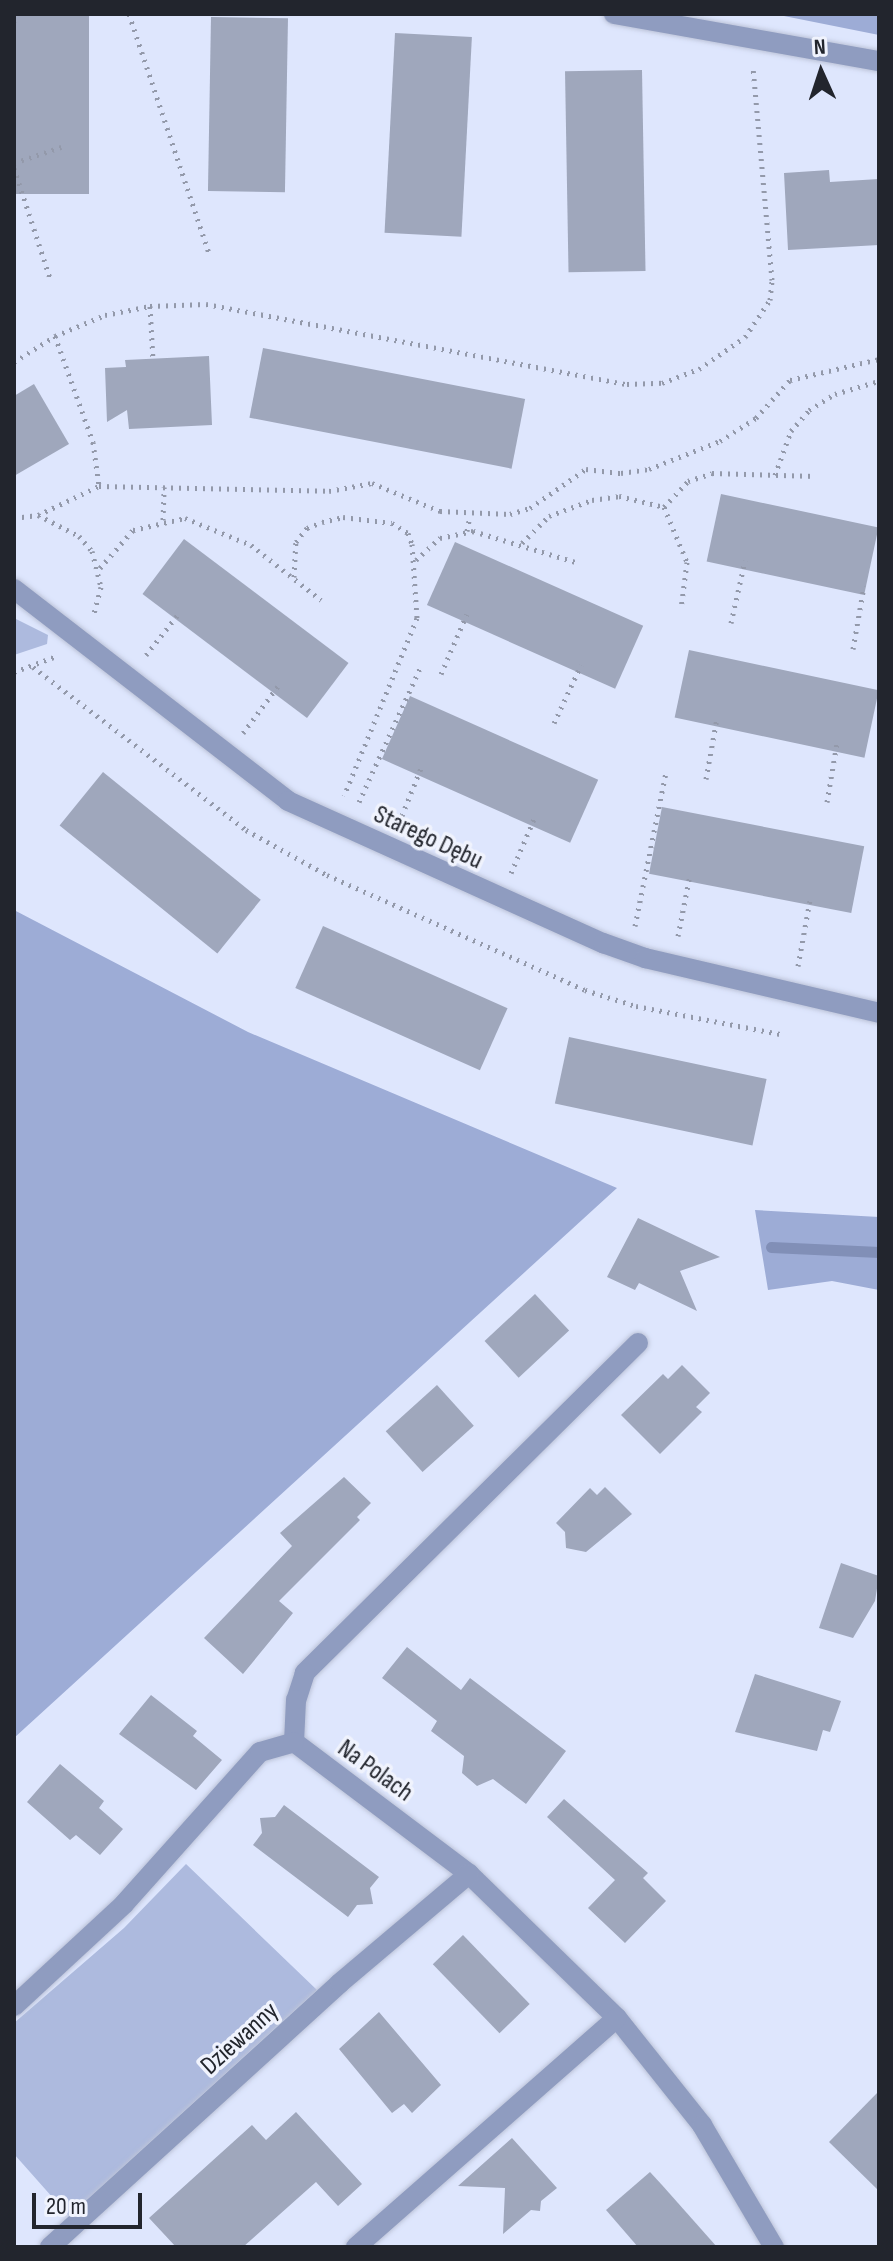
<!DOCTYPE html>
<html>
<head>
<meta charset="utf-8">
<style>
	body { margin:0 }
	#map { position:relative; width:893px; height:2261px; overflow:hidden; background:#dee6fd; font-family:"Sofia Sans Condensed",sans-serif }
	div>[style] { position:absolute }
	.green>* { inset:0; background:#adbade }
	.forest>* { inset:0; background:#9dacd6 }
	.stream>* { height:11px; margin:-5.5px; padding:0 5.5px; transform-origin:5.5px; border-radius:5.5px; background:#818fb7 }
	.building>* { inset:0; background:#9fa7bc; transform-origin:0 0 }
	.path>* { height:5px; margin-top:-2.5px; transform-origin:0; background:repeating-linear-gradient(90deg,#9399aa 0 2px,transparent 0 8px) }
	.roads { filter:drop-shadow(0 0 2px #bcc3d8) drop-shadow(0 0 2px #bcc3d8) }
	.minor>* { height:20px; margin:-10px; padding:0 10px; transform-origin:10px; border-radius:10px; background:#8f9cc0 }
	span { translate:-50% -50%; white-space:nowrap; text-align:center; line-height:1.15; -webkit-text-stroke:7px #f0f3fd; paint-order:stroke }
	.street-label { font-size:26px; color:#22252d }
	.frame { position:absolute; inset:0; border:16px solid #22252d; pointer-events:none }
	.north { position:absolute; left:781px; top:32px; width:80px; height:80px; -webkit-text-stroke:6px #f0f3fd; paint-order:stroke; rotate:357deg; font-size:22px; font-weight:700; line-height:32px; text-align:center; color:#22252d }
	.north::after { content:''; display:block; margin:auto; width:28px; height:36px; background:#22252d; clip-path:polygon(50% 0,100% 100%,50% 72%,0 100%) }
	.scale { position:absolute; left:32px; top:2193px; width:110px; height:36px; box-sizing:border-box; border:4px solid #22252d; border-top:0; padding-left:10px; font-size:24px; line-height:28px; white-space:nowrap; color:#22252d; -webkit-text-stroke:6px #f0f3fd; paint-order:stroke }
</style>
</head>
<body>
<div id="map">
	<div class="green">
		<div style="clip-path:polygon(14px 618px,48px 635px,47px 644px,14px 655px)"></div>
		<div style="clip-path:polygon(186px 1864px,317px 1990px,69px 2216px,14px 2154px,14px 2023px,124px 1928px)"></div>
	</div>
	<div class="forest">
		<div style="clip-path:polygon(774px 14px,879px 14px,879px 35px)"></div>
		<div style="clip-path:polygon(14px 910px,248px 1032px,617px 1188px,14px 1738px)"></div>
		<div style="clip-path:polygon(755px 1210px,879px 1217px,879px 1290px,832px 1281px,768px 1290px)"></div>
	</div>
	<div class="stream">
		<div style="left:771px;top:1247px;width:108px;rotate:2.7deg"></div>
	</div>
	<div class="building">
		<div style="left:16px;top:14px;width:73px;height:180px"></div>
		<div style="left:211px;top:17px;width:77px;height:174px;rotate:1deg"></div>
		<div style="left:395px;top:33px;width:77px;height:200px;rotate:3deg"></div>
		<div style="left:642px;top:70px;width:201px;height:77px;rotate:89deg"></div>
		<div style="clip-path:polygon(829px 170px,830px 182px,879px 179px,879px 245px,788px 250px,784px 173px)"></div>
		<div style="left:263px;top:348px;width:267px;height:71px;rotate:11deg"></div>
		<div style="clip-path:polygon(209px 356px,212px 425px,129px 429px,127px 410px,107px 422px,105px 368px,126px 367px,125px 360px)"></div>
		<div style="clip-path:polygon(34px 384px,69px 444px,14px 476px,14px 396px)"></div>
		<div style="left:721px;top:494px;width:161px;height:69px;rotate:12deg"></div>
		<div style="left:184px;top:539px;width:206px;height:69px;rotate:37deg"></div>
		<div style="left:455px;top:542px;width:206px;height:69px;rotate:24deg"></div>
		<div style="left:689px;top:650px;width:194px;height:69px;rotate:12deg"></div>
		<div style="left:410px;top:696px;width:206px;height:69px;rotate:24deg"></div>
		<div style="left:103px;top:772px;width:203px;height:69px;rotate:39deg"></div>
		<div style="left:662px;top:807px;width:206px;height:68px;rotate:11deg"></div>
		<div style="left:323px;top:926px;width:202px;height:68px;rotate:24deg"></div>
		<div style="left:569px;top:1037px;width:202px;height:68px;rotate:12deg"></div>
		<div style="clip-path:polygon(638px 1218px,720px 1257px,680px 1271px,697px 1311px,639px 1283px,635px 1290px,607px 1277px)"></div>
		<div style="left:535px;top:1294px;width:50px;height:69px;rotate:47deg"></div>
		<div style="clip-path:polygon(682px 1365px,710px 1393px,696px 1407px,702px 1412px,660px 1454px,621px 1415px,663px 1374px,668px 1379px)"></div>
		<div style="left:437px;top:1385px;width:55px;height:69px;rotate:48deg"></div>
		<div style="clip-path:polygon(344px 1477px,371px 1503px,357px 1517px,360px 1520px,279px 1601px,293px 1613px,243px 1674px,204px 1638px,292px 1546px,280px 1533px)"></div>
		<div style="clip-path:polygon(605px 1487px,632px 1514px,586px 1552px,566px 1548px,565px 1532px,556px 1523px,590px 1488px,597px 1495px)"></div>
		<div style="clip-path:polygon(841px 1563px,879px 1576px,875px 1601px,853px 1638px,819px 1628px)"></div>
		<div style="clip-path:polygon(407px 1647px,461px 1690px,470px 1678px,566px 1751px,526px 1804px,493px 1779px,477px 1786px,462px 1773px,464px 1756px,431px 1731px,437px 1721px,382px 1678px)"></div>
		<div style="clip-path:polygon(755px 1674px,841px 1701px,830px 1732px,823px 1730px,817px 1751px,735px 1732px)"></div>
		<div style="clip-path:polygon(151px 1695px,197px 1731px,193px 1736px,222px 1760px,196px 1790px,119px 1734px)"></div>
		<div style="clip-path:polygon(60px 1764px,104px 1801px,99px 1808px,123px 1829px,100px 1855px,76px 1835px,70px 1840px,27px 1802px)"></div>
		<div style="clip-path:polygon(564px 1799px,648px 1873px,643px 1878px,666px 1901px,625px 1943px,588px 1908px,615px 1880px,547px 1817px)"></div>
		<div style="clip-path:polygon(284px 1805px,379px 1877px,370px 1888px,373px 1904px,357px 1905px,348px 1917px,253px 1845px,262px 1833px,260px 1818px,275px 1817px)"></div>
		<div style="left:463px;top:1935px;width:96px;height:42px;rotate:46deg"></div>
		<div style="clip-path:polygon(379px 2012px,441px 2085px,412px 2113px,404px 2104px,392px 2113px,339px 2049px)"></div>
		<div style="clip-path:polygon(879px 2091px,879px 2191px,829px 2142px)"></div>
		<div style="clip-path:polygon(296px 2112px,362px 2184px,338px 2206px,316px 2182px,243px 2247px,176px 2247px,149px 2218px,252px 2125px,266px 2140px)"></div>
		<div style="clip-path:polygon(512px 2138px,557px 2188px,541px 2201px,540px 2211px,531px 2210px,503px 2234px,505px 2188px,458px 2186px)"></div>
		<div style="clip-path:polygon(650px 2172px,662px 2185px,717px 2247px,638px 2247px,606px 2210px)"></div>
	</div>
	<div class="path">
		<div style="left:129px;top:14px;width:252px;rotate:71.5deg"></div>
		<div style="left:14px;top:20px;width:3px;rotate:-18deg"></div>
		<div style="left:14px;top:163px;width:50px;rotate:-18.8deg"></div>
		<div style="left:14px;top:168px;width:119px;rotate:71.9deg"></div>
		<div style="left:150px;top:306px;width:53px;rotate:86.8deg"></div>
		<div style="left:55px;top:336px;width:113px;rotate:70.3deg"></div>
		<div style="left:93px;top:442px;width:44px;rotate:82.2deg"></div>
		<div style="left:14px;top:362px;width:49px;rotate:-32.4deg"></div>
		<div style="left:55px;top:336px;width:54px;rotate:-22.8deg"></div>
		<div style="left:105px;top:315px;width:46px;rotate:-11.3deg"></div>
		<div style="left:150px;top:306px;width:56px;rotate:-2deg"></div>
		<div style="left:206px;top:304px;width:429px;rotate:10.8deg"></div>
		<div style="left:627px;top:384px;width:35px;rotate:-2deg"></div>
		<div style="left:662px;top:383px;width:40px;rotate:-21deg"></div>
		<div style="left:699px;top:369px;width:56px;rotate:-34.8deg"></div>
		<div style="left:745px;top:337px;width:45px;rotate:-56deg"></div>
		<div style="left:770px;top:300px;width:20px;rotate:-84deg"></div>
		<div style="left:772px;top:280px;width:215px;rotate:-95.1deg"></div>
		<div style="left:775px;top:475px;width:47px;rotate:-70deg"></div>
		<div style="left:791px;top:431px;width:28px;rotate:-49deg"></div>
		<div style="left:809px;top:410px;width:31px;rotate:-32deg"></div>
		<div style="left:835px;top:394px;width:46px;rotate:-16.5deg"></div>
		<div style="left:664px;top:507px;width:35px;rotate:-47deg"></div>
		<div style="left:688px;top:481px;width:25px;rotate:-18deg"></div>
		<div style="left:712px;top:473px;width:104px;rotate:1.7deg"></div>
		<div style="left:38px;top:515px;width:46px;rotate:27.1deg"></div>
		<div style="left:79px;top:536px;width:20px;rotate:49deg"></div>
		<div style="left:92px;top:551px;width:37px;rotate:76deg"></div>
		<div style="left:101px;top:587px;width:28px;rotate:105deg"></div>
		<div style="left:14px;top:518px;width:24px;rotate:-7deg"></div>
		<div style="left:38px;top:515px;width:68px;rotate:-25.4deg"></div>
		<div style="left:99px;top:486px;width:230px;rotate:1.2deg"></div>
		<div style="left:329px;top:491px;width:44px;rotate:-10.5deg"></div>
		<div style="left:372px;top:483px;width:74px;rotate:22.4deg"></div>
		<div style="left:440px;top:511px;width:70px;rotate:2.5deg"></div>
		<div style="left:510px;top:514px;width:21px;rotate:-17deg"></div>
		<div style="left:530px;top:508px;width:68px;rotate:-34.9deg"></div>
		<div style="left:586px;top:469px;width:35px;rotate:7deg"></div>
		<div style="left:621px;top:473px;width:28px;rotate:-8deg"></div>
		<div style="left:649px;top:469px;width:76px;rotate:-21.5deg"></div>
		<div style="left:720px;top:441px;width:43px;rotate:-32.6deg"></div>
		<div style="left:756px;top:418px;width:51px;rotate:-48.2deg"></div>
		<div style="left:790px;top:380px;width:91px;rotate:-13.3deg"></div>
		<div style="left:163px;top:520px;width:33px;rotate:-88deg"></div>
		<div style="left:467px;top:531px;width:15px;rotate:-79deg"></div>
		<div style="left:522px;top:543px;width:38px;rotate:-45deg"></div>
		<div style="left:549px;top:516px;width:46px;rotate:-20.4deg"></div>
		<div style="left:592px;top:500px;width:27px;rotate:-8deg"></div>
		<div style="left:619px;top:496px;width:46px;rotate:13.7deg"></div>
		<div style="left:664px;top:507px;width:60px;rotate:67.3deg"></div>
		<div style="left:687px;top:562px;width:47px;rotate:97.3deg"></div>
		<div style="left:416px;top:560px;width:33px;rotate:-43deg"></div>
		<div style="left:440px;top:538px;width:34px;rotate:-12deg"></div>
		<div style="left:473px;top:531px;width:111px;rotate:16.8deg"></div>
		<div style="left:100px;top:568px;width:50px;rotate:-49deg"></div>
		<div style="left:133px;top:530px;width:53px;rotate:-13deg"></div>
		<div style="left:185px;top:518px;width:71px;rotate:22.2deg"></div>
		<div style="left:251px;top:545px;width:89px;rotate:38.2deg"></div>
		<div style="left:294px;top:577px;width:35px;rotate:-87deg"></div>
		<div style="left:296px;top:542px;width:18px;rotate:-52deg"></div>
		<div style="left:307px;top:528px;width:16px;rotate:-22deg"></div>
		<div style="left:322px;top:522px;width:22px;rotate:-13deg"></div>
		<div style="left:343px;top:517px;width:49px;rotate:7deg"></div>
		<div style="left:392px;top:523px;width:19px;rotate:32deg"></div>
		<div style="left:408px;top:533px;width:12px;rotate:70deg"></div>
		<div style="left:412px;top:544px;width:74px;rotate:86.1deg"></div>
		<div style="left:417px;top:618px;width:192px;rotate:112.3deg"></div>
		<div style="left:731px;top:623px;width:64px;rotate:-77.3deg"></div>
		<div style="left:853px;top:649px;width:64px;rotate:-80.1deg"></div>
		<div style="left:146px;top:655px;width:55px;rotate:-51.7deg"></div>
		<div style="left:33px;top:667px;width:268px;rotate:37.4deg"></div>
		<div style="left:246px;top:830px;width:93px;rotate:29.1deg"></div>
		<div style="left:327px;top:875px;width:282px;rotate:24deg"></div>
		<div style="left:585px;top:990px;width:53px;rotate:17.4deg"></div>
		<div style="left:636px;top:1006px;width:147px;rotate:11deg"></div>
		<div style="left:14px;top:672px;width:43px;rotate:-20.6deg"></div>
		<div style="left:441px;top:674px;width:65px;rotate:-66.6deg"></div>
		<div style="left:554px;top:723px;width:64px;rotate:-65deg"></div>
		<div style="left:243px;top:733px;width:59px;rotate:-53.3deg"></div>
		<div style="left:706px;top:779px;width:62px;rotate:-79.8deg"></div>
		<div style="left:359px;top:802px;width:149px;rotate:-65.5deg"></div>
		<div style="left:827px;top:802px;width:60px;rotate:-80.4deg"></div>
		<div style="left:399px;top:823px;width:59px;rotate:-68.2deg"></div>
		<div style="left:511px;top:873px;width:59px;rotate:-66.9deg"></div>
		<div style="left:635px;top:926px;width:157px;rotate:-78.6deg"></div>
		<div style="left:678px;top:936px;width:62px;rotate:-78.9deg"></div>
		<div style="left:798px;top:966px;width:67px;rotate:-79.7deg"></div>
	</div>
	<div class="roads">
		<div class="minor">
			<div style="left:614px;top:14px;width:269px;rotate:10.1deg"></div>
			<div style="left:14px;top:589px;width:346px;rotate:37.7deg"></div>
			<div style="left:288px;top:801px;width:346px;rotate:24.3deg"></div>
			<div style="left:603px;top:943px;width:45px;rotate:19.7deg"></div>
			<div style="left:645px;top:958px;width:240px;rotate:13.2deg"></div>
			<div style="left:638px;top:1343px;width:469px;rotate:135.3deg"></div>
			<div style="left:305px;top:1673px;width:28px;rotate:108deg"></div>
			<div style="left:296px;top:1700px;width:42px;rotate:92.7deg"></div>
			<div style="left:294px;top:1742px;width:219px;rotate:37deg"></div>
			<div style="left:469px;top:1874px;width:206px;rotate:44.2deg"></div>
			<div style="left:617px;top:2018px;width:137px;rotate:51.5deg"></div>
			<div style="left:702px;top:2125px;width:142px;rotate:59.5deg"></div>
			<div style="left:14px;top:2006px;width:150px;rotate:-42.8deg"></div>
			<div style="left:124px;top:1904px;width:204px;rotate:-48.2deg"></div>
			<div style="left:260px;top:1752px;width:35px;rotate:-16deg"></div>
			<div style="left:50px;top:2247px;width:392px;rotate:-42.3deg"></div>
			<div style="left:340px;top:1983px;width:169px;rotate:-40.2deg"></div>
			<div style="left:356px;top:2247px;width:347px;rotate:-41.3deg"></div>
		</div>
	</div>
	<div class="street-label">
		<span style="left:428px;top:838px;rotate:25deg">Starego Dębu</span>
		<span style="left:375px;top:1771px;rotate:36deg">Na Polach</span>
		<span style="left:240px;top:2039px;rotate:-42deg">Dziewanny</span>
	</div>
	<div class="frame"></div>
	<div class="north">N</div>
	<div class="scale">20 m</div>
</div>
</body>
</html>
